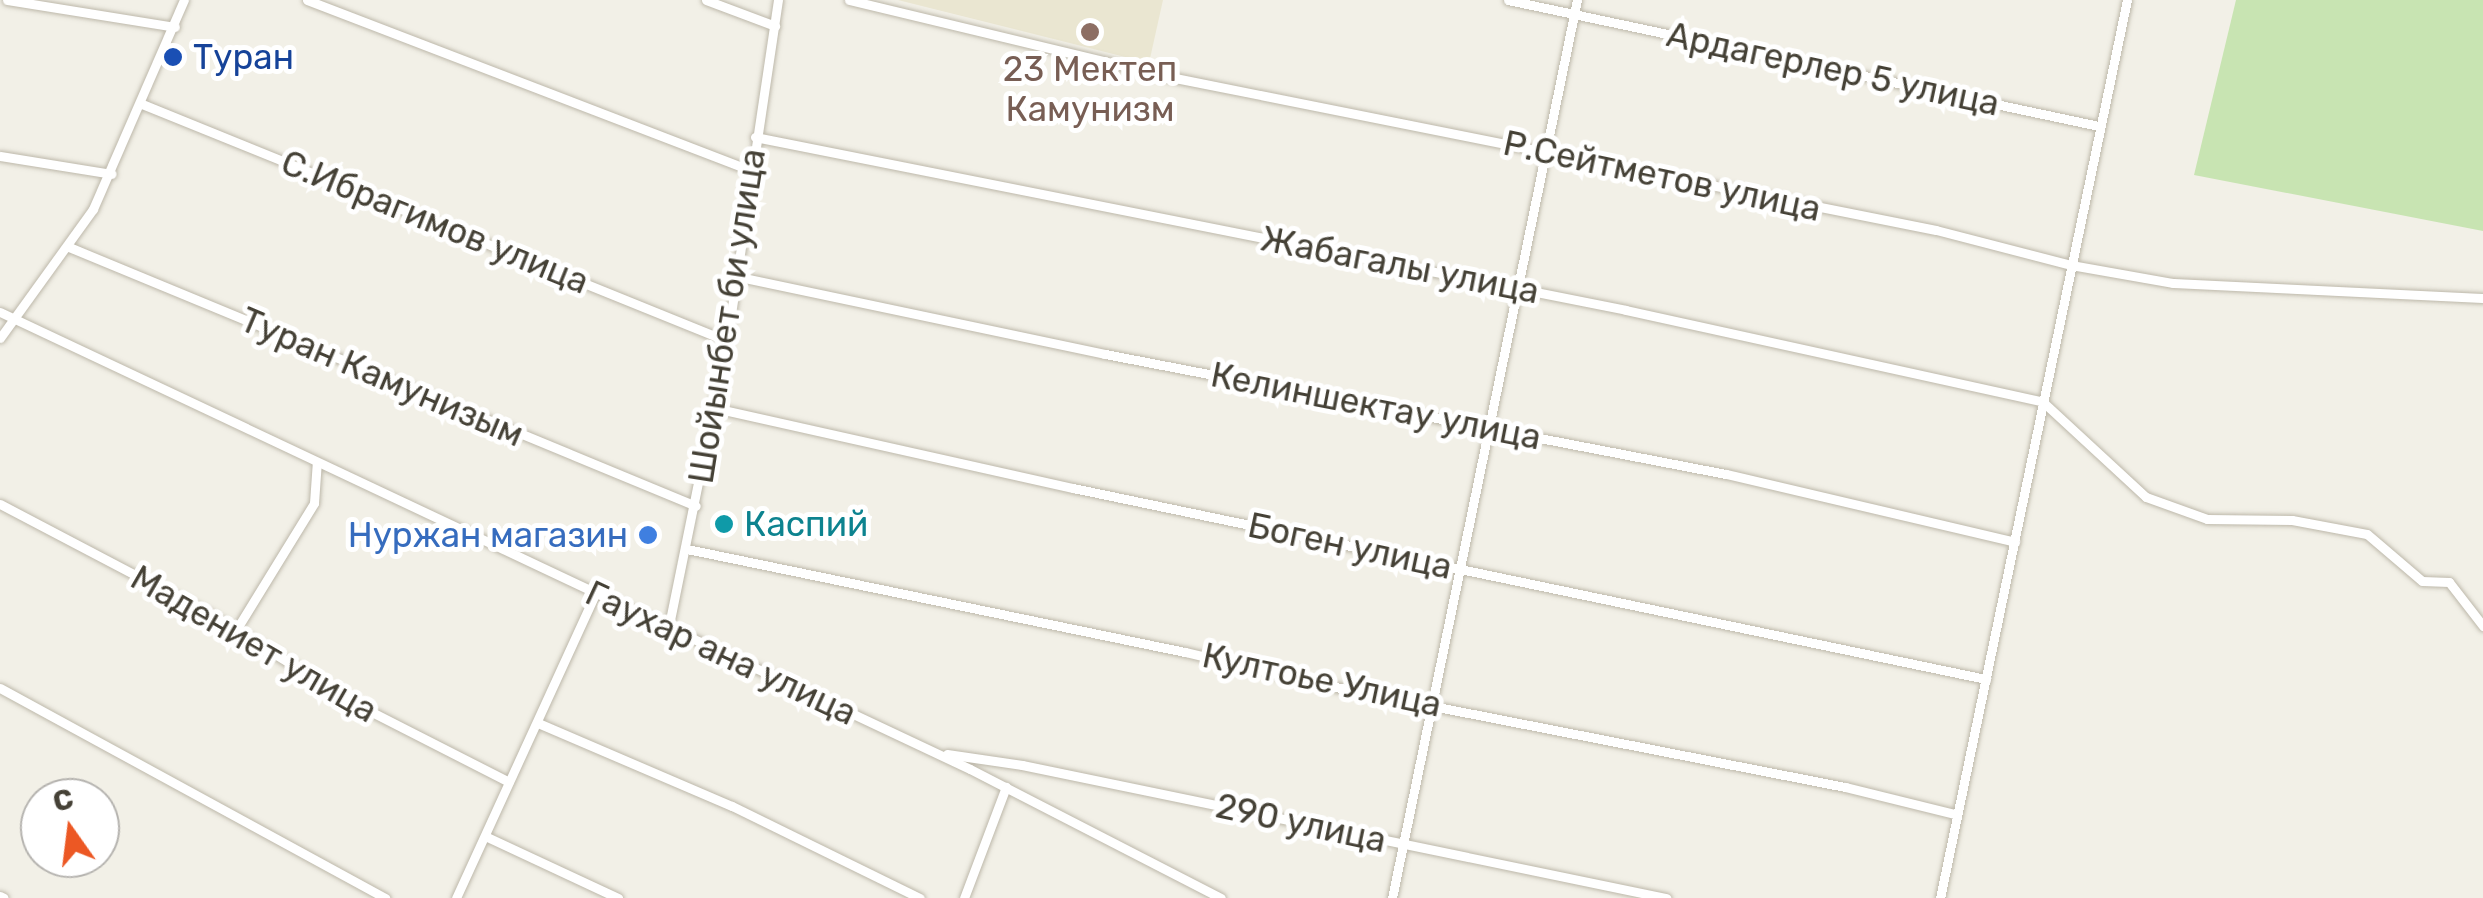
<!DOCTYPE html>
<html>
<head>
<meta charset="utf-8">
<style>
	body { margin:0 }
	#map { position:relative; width:2483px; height:898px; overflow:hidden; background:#f2f0e7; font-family:Rubik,sans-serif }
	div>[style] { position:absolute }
	.education>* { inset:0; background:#eae6d1 }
	.green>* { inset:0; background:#c8e4b2 }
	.roads { filter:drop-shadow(0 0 2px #bdb8aa) drop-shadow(0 0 2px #bdb8aa) }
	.minor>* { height:9px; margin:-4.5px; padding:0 4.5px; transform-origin:4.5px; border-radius:4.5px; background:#fff }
	.dots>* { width:28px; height:28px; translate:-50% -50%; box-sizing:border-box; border:5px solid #fff; border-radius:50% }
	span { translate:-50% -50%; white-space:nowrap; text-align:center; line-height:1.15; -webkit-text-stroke:10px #fff; paint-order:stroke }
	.transit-label { font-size:35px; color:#164399 }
	.left { translate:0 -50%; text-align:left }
	.education-label { font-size:35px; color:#785e54 }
	.street-label { font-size:35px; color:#454136 }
	.culture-label { font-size:35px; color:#0d838f }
	.shop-label { font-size:35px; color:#366cbe }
	.right { translate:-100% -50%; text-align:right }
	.north { position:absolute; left:20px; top:778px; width:100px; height:100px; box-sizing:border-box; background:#fff; border:2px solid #b5b3af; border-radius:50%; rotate:346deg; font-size:28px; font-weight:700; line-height:40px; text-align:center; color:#454136 }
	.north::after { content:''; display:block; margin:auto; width:35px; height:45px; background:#ec5824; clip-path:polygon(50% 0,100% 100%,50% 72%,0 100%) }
</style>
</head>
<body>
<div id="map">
	<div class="education">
		<div style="clip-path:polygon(898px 0,1163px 0,1149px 63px)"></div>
	</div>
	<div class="green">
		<div style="clip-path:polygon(2236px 0,2483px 0,2483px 231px,2194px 175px)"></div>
	</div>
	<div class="roads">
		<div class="minor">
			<div style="left:7px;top:0;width:170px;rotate:9.1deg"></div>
			<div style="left:307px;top:0;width:474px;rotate:21deg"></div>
			<div style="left:706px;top:0;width:74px;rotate:20.6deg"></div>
			<div style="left:849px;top:0;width:325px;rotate:13.5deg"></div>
			<div style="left:1165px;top:76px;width:786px;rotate:11.3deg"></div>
			<div style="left:1936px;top:230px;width:139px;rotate:14.5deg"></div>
			<div style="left:2071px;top:265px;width:104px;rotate:10deg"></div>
			<div style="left:2173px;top:283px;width:310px;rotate:2.8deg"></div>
			<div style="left:1508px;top:0;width:604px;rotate:12.04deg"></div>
			<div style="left:142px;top:104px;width:631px;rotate:22.05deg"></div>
			<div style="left:755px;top:137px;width:888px;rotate:11.23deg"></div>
			<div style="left:1626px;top:310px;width:427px;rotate:12.4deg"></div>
			<div style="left:2043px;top:402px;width:140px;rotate:42.7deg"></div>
			<div style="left:2146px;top:497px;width:65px;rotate:19.8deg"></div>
			<div style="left:2207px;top:519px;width:85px;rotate:0.7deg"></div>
			<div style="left:2292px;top:520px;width:76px;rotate:10.6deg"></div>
			<div style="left:2367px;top:534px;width:72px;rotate:40.5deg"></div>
			<div style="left:2422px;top:581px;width:27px;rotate:2deg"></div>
			<div style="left:2449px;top:582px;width:56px;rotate:52.3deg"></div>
			<div style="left:0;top:156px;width:113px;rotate:9.1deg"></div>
			<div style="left:69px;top:247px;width:678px;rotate:22.44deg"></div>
			<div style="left:735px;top:276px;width:378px;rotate:11.9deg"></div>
			<div style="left:1105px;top:354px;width:632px;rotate:10.94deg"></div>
			<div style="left:1726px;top:474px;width:297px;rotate:13.2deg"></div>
			<div style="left:0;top:312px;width:1072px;rotate:25.23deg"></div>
			<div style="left:970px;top:769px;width:282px;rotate:27.2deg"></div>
			<div style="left:0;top:338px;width:159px;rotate:-54.2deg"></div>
			<div style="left:93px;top:209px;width:228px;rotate:-66.5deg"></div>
			<div style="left:715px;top:408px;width:367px;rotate:12.6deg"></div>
			<div style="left:1073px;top:488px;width:933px;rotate:11.82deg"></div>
			<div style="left:0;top:504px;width:241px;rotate:27.7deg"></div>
			<div style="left:213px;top:616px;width:172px;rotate:31.5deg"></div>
			<div style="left:360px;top:706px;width:167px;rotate:27deg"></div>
			<div style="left:687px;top:549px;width:509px;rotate:11.69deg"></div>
			<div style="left:1185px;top:652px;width:134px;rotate:13.4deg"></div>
			<div style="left:1315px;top:683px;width:540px;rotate:11.1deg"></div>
			<div style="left:1845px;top:787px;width:113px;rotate:13.8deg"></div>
			<div style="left:236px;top:630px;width:149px;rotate:-58.4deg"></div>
			<div style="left:314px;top:503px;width:39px;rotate:-86deg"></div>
			<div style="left:668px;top:630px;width:295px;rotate:-78.5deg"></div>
			<div style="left:727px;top:341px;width:345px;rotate:-81.5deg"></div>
			<div style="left:0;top:688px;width:439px;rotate:28.6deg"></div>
			<div style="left:538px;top:723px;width:211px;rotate:23.2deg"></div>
			<div style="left:732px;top:806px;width:209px;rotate:26.1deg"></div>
			<div style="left:947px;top:754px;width:76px;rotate:8.3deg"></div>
			<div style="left:1022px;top:765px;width:658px;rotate:11.67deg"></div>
			<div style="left:485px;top:836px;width:147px;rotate:25deg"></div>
			<div style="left:0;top:896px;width:4px;rotate:27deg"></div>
			<div style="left:456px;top:898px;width:333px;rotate:-65.4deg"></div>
			<div style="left:964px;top:898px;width:119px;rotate:-69.3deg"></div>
			<div style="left:1392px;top:898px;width:917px;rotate:-78.36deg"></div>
			<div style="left:1940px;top:898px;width:917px;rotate:-78.24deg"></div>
		</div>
	</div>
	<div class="dots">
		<div style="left:1090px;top:32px;background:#8d6e63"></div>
		<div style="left:173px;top:57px;background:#1a4fb4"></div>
		<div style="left:724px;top:524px;background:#0f9aa8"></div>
		<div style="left:648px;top:535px;background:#3f7fe0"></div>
	</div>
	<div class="transit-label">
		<span class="left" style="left:193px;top:57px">Туран</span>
	</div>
	<div class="education-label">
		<span style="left:1090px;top:89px">23 Мектеп<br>Камунизм</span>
	</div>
	<div class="street-label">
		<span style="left:1833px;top:69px;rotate:12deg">Ардагерлер 5 улица</span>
		<span style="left:1662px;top:176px;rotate:12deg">Р.Сейтметов улица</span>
		<span style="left:435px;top:222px;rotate:22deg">С.Ибрагимов улица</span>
		<span style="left:1400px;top:265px;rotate:11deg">Жабагалы улица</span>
		<span style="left:727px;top:316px;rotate:-81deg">Шойынбет би улица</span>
		<span style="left:382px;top:377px;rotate:23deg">Туран Камунизым</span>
		<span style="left:1376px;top:406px;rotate:11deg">Келиншектау улица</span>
		<span style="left:1350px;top:546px;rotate:12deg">Боген улица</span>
		<span style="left:254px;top:644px;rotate:30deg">Мадениет улица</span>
		<span style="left:721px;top:653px;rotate:25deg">Гаухар ана улица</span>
		<span style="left:1322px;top:680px;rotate:12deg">Култоье Улица</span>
		<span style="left:1301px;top:823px;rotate:12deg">290 улица</span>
	</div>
	<div class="culture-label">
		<span class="left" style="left:744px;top:524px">Каспий</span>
	</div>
	<div class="shop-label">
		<span class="right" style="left:628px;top:535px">Нуржан магазин</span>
	</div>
	<div class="north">С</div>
</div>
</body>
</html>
